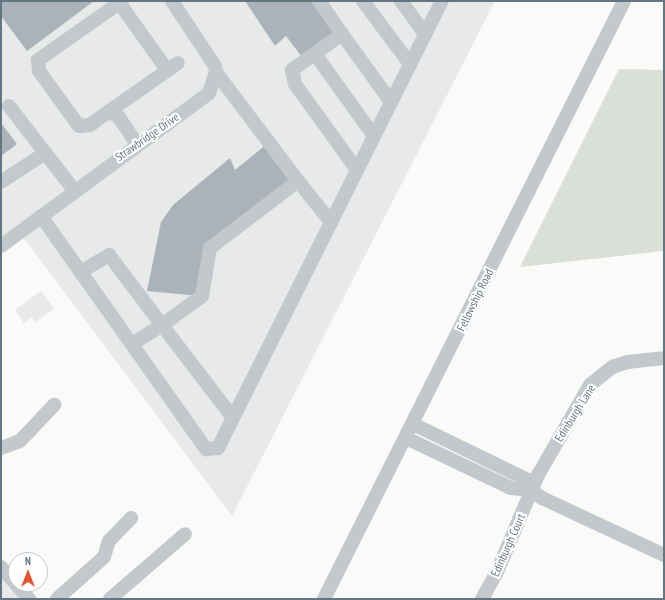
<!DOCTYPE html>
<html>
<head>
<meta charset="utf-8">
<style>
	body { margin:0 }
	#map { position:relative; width:665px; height:600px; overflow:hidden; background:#fafaf8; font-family:"PT Sans Narrow",sans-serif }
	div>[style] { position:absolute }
	.built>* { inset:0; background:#e8e9e9 }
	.green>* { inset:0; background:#dadfd7 }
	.building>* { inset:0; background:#aab3b9 }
	.minor>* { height:14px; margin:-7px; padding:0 7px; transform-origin:7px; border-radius:7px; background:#c3c8cc }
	span { translate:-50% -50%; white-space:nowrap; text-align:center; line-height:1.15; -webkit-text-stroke:4px #fff; paint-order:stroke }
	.street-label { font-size:12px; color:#657683 }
	.frame { position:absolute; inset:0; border:2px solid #657683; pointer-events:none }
	.north { position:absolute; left:8px; top:552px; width:40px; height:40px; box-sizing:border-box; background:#fff; border:1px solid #c1c8cd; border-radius:50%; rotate:0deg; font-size:11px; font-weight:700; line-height:16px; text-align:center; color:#657683 }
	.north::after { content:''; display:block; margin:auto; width:14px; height:18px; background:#e4572e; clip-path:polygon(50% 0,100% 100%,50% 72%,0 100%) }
</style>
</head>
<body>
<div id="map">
	<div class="built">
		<div style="clip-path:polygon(1px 1px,495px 1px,232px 516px,20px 233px,1px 246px)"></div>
		<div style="clip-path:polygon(41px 291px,54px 309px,35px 322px,32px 317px,24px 323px,15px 310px)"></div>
		<div style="clip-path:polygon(1px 567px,30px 599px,1px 599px)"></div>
	</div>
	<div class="green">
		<div style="clip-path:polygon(619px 69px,664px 70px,664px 251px,520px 267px)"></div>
	</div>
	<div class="building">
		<div style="clip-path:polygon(1px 1px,94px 1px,27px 51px,1px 16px)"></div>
		<div style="clip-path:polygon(245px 1px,312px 1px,334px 33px,302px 57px,286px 36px,275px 46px)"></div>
		<div style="clip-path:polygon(1px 123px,17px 144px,1px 156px)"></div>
		<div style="clip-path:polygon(267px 144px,293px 182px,216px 238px,200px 296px,147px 291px,161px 222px,173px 205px,230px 158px,235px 170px)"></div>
	</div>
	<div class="minor">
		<div style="left:118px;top:1px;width:85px;rotate:54.6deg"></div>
		<div style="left:122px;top:1px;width:103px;rotate:144.9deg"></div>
		<div style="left:38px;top:60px;width:11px;rotate:85deg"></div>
		<div style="left:39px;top:71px;width:68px;rotate:54deg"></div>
		<div style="left:79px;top:126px;width:11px;rotate:-5deg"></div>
		<div style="left:90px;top:125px;width:22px;rotate:-36deg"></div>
		<div style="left:108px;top:112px;width:11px;rotate:22deg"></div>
		<div style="left:118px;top:116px;width:34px;rotate:56deg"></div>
		<div style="left:319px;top:1px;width:40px;rotate:55.1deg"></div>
		<div style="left:342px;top:34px;width:62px;rotate:144.2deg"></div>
		<div style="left:292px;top:70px;width:14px;rotate:78deg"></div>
		<div style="left:295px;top:84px;width:106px;rotate:54.2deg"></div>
		<div style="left:363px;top:1px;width:79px;rotate:53.3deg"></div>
		<div style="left:401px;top:1px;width:41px;rotate:54deg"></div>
		<div style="left:342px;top:34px;width:84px;rotate:54.2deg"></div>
		<div style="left:315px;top:54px;width:101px;rotate:54.3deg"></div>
		<div style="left:9px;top:106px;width:106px;rotate:52.3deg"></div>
		<div style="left:108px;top:112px;width:85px;rotate:-35deg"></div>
		<div style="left:298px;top:181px;width:53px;rotate:51.2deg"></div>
		<div style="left:1px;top:182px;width:53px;rotate:-33.4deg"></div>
		<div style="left:41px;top:216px;width:286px;rotate:54.7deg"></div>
		<div style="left:206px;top:449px;width:12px;rotate:-5deg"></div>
		<div style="left:218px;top:448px;width:500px;rotate:-63.4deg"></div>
		<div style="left:1px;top:246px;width:258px;rotate:-36.3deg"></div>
		<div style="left:209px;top:93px;width:22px;rotate:-72deg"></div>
		<div style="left:216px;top:72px;width:6px;rotate:-99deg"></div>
		<div style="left:215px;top:66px;width:78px;rotate:-123.5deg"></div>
		<div style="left:80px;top:272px;width:34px;rotate:-30deg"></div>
		<div style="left:109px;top:255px;width:88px;rotate:52.9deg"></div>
		<div style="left:162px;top:325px;width:49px;rotate:-35.9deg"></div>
		<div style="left:202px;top:296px;width:49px;rotate:-80.5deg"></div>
		<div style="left:210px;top:248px;width:111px;rotate:-37.3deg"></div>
		<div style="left:298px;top:181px;width:136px;rotate:-127deg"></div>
		<div style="left:132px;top:344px;width:36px;rotate:-32deg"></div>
		<div style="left:162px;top:325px;width:117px;rotate:52.6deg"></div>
		<div style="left:413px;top:424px;width:128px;rotate:26deg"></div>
		<div style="left:528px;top:480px;width:10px;rotate:73deg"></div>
		<div style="left:406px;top:438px;width:116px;rotate:25.5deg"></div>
		<div style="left:511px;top:488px;width:20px;rotate:6deg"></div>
		<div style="left:531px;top:490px;width:14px;rotate:36deg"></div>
		<div style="left:542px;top:498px;width:135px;rotate:25deg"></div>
		<div style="left:1px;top:448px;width:20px;rotate:-20deg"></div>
		<div style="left:20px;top:441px;width:50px;rotate:-46.6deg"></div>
		<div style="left:1px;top:567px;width:43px;rotate:48.8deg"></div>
		<div style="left:57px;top:599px;width:63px;rotate:-41.8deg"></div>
		<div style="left:104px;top:557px;width:17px;rotate:-73deg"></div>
		<div style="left:109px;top:541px;width:32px;rotate:-46deg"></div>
		<div style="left:110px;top:599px;width:99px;rotate:-40.9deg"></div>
		<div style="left:324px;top:599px;width:669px;rotate:-63.36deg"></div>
		<div style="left:482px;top:599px;width:29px;rotate:-61deg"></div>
		<div style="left:496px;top:574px;width:108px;rotate:-67deg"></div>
		<div style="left:538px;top:475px;width:104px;rotate:-60deg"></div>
		<div style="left:590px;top:385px;width:28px;rotate:-39deg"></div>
		<div style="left:612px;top:367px;width:16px;rotate:-18deg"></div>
		<div style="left:627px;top:362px;width:37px;rotate:-6deg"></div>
	</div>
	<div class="street-label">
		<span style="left:147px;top:137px;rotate:-35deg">Strawbridge Drive</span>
		<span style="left:475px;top:300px;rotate:-64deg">Fellowship Road</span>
		<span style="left:575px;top:413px;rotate:-58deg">Edinburgh Lane</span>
		<span style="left:508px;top:545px;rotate:-66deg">Edinburgh Court</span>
	</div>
	<div class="frame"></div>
	<div class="north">N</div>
</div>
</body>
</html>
